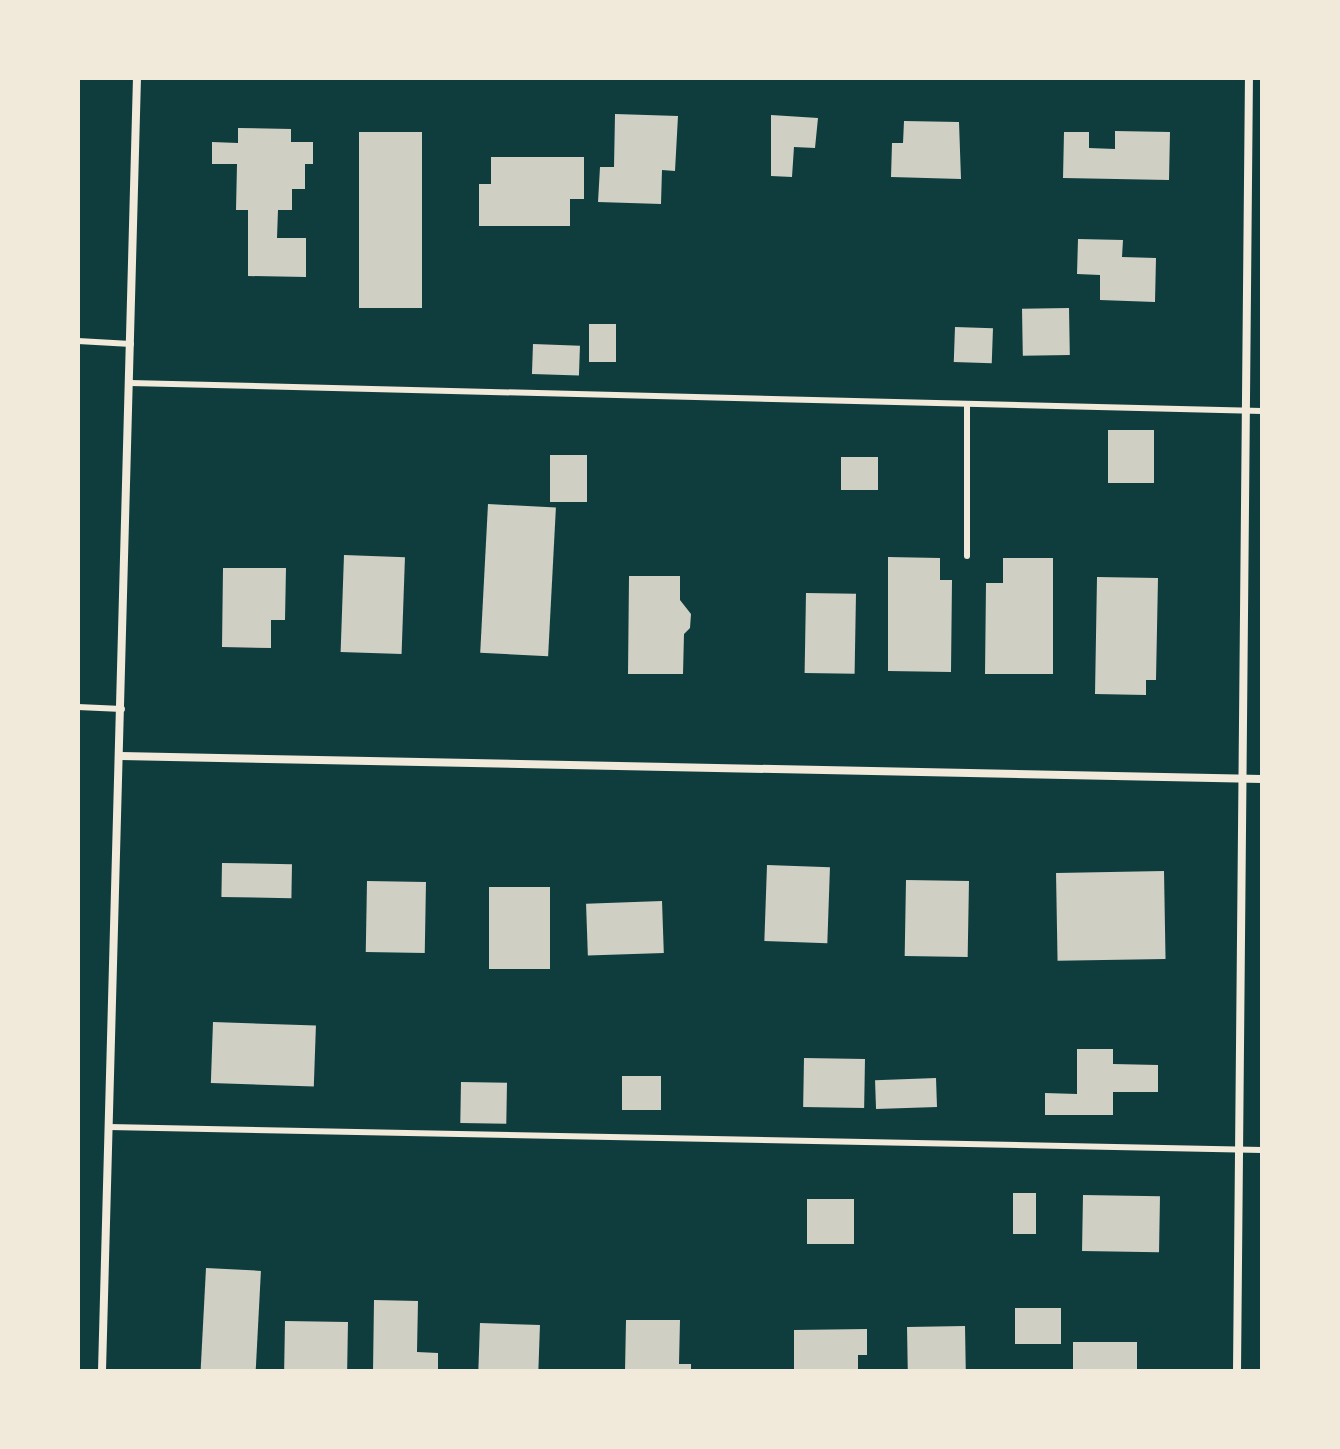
<!DOCTYPE html>
<html>
<head>
<meta charset="utf-8">
<style>
	body { margin:0 }
	#map { position:relative; width:1340px; height:1449px; overflow:hidden; background:#0f3d3e; font-family:Lora,serif }
	div>[style] { position:absolute }
	.building>* { inset:0; background:#cfcfc3; transform-origin:0 0 }
	.service>* { height:6px; margin:-3px; padding:0 3px; transform-origin:3px; border-radius:3px; background:#f1e9da }
	.minor>* { height:8px; margin:-4px; padding:0 4px; transform-origin:4px; border-radius:4px; background:#f1e9da }
	span { translate:-50% -50%; white-space:nowrap; text-align:center; line-height:1.15; -webkit-text-stroke:8px #f1e9da; paint-order:stroke }
	.frame { position:absolute; inset:0; border:80px solid #f1e9da; pointer-events:none }
</style>
</head>
<body>
<div id="map">
	<div class="building">
		<div style="clip-path:polygon(615px 114px,678px 116px,675px 171px,662px 170px,661px 204px,598px 202px,600px 167px,614px 167px)"></div>
		<div style="clip-path:polygon(771px 115px,818px 118px,815px 148px,794px 147px,792px 177px,771px 176px)"></div>
		<div style="clip-path:polygon(904px 121px,959px 122px,961px 179px,891px 177px,892px 143px,903px 143px)"></div>
		<div style="clip-path:polygon(238px 128px,291px 129px,291px 142px,313px 142px,313px 164px,305px 164px,305px 189px,292px 189px,292px 210px,278px 210px,277px 238px,306px 238px,306px 277px,248px 276px,248px 210px,236px 210px,237px 164px,212px 164px,212px 142px,238px 143px)"></div>
		<div style="clip-path:polygon(1115px 131px,1170px 132px,1169px 180px,1063px 178px,1064px 132px,1089px 132px,1089px 148px,1115px 149px)"></div>
		<div style="left:359px;top:132px;width:63px;height:176px"></div>
		<div style="clip-path:polygon(491px 157px,584px 157px,584px 199px,570px 199px,570px 226px,479px 226px,479px 184px,491px 184px)"></div>
		<div style="clip-path:polygon(1078px 239px,1123px 240px,1122px 257px,1156px 258px,1155px 302px,1100px 300px,1100px 275px,1077px 274px)"></div>
		<div style="left:1069px;top:308px;width:47px;height:47px;rotate:89deg"></div>
		<div style="left:589px;top:324px;width:27px;height:38px"></div>
		<div style="left:955px;top:327px;width:38px;height:35px;rotate:2deg"></div>
		<div style="left:533px;top:344px;width:47px;height:30px;rotate:2deg"></div>
		<div style="left:1108px;top:430px;width:46px;height:53px"></div>
		<div style="left:587px;top:455px;width:47px;height:37px;rotate:90deg"></div>
		<div style="left:841px;top:457px;width:37px;height:33px"></div>
		<div style="left:488px;top:504px;width:68px;height:149px;rotate:3deg"></div>
		<div style="left:344px;top:555px;width:61px;height:97px;rotate:2deg"></div>
		<div style="clip-path:polygon(888px 557px,940px 558px,940px 580px,952px 580px,951px 672px,888px 671px)"></div>
		<div style="clip-path:polygon(1003px 558px,1053px 558px,1053px 674px,985px 674px,986px 583px,1003px 583px)"></div>
		<div style="clip-path:polygon(223px 568px,286px 568px,285px 620px,271px 620px,271px 648px,222px 647px)"></div>
		<div style="clip-path:polygon(629px 576px,680px 576px,680px 600px,691px 614px,690px 628px,684px 634px,683px 674px,628px 674px)"></div>
		<div style="clip-path:polygon(1097px 577px,1158px 578px,1156px 680px,1146px 680px,1146px 695px,1095px 694px)"></div>
		<div style="left:806px;top:593px;width:50px;height:80px;rotate:1deg"></div>
		<div style="left:222px;top:863px;width:70px;height:34px;rotate:1deg"></div>
		<div style="left:767px;top:865px;width:63px;height:76px;rotate:2deg"></div>
		<div style="left:1164px;top:871px;width:88px;height:108px;rotate:89deg"></div>
		<div style="left:906px;top:880px;width:63px;height:76px;rotate:1deg"></div>
		<div style="left:367px;top:881px;width:59px;height:71px;rotate:1deg"></div>
		<div style="left:489px;top:887px;width:61px;height:82px"></div>
		<div style="left:662px;top:901px;width:52px;height:76px;rotate:88deg"></div>
		<div style="left:213px;top:1022px;width:103px;height:61px;rotate:2deg"></div>
		<div style="clip-path:polygon(1077px 1049px,1113px 1049px,1113px 1064px,1158px 1065px,1158px 1092px,1113px 1092px,1113px 1115px,1045px 1115px,1045px 1093px,1077px 1094px)"></div>
		<div style="left:804px;top:1058px;width:61px;height:49px;rotate:1deg"></div>
		<div style="left:661px;top:1076px;width:34px;height:39px;rotate:90deg"></div>
		<div style="left:936px;top:1078px;width:29px;height:61px;rotate:88deg"></div>
		<div style="left:461px;top:1082px;width:46px;height:41px;rotate:1deg"></div>
		<div style="left:1013px;top:1193px;width:23px;height:41px"></div>
		<div style="left:1083px;top:1195px;width:77px;height:56px;rotate:1deg"></div>
		<div style="left:807px;top:1199px;width:47px;height:45px"></div>
		<div style="left:206px;top:1268px;width:55px;height:103px;rotate:3deg"></div>
		<div style="clip-path:polygon(374px 1300px,418px 1301px,417px 1352px,438px 1353px,438px 1371px,373px 1371px)"></div>
		<div style="left:1015px;top:1308px;width:46px;height:36px"></div>
		<div style="clip-path:polygon(626px 1320px,680px 1320px,679px 1364px,691px 1364px,691px 1371px,625px 1371px)"></div>
		<div style="left:285px;top:1321px;width:63px;height:50px;rotate:1deg"></div>
		<div style="left:480px;top:1323px;width:60px;height:48px;rotate:2deg"></div>
		<div style="left:965px;top:1326px;width:45px;height:58px;rotate:89deg"></div>
		<div style="clip-path:polygon(867px 1329px,867px 1355px,858px 1355px,858px 1371px,794px 1371px,794px 1330px)"></div>
		<div style="left:1073px;top:1342px;width:64px;height:29px"></div>
	</div>
	<div class="service">
		<div style="left:78px;top:341px;width:53px;rotate:3.2deg"></div>
		<div style="left:130px;top:383px;width:1132px;rotate:1.42deg"></div>
		<div style="left:967px;top:404px;width:152px;rotate:90deg"></div>
		<div style="left:78px;top:707px;width:44px;rotate:2.6deg"></div>
		<div style="left:109px;top:1127px;width:1153px;rotate:1.14deg"></div>
	</div>
	<div class="minor">
		<div style="left:121px;top:756px;width:1141px;rotate:1.15deg"></div>
		<div style="left:102px;top:1371px;width:1293px;rotate:-88.45deg"></div>
		<div style="left:1237px;top:1371px;width:1293px;rotate:-89.47deg"></div>
	</div>
	<div class="frame"></div>
</div>
</body>
</html>
